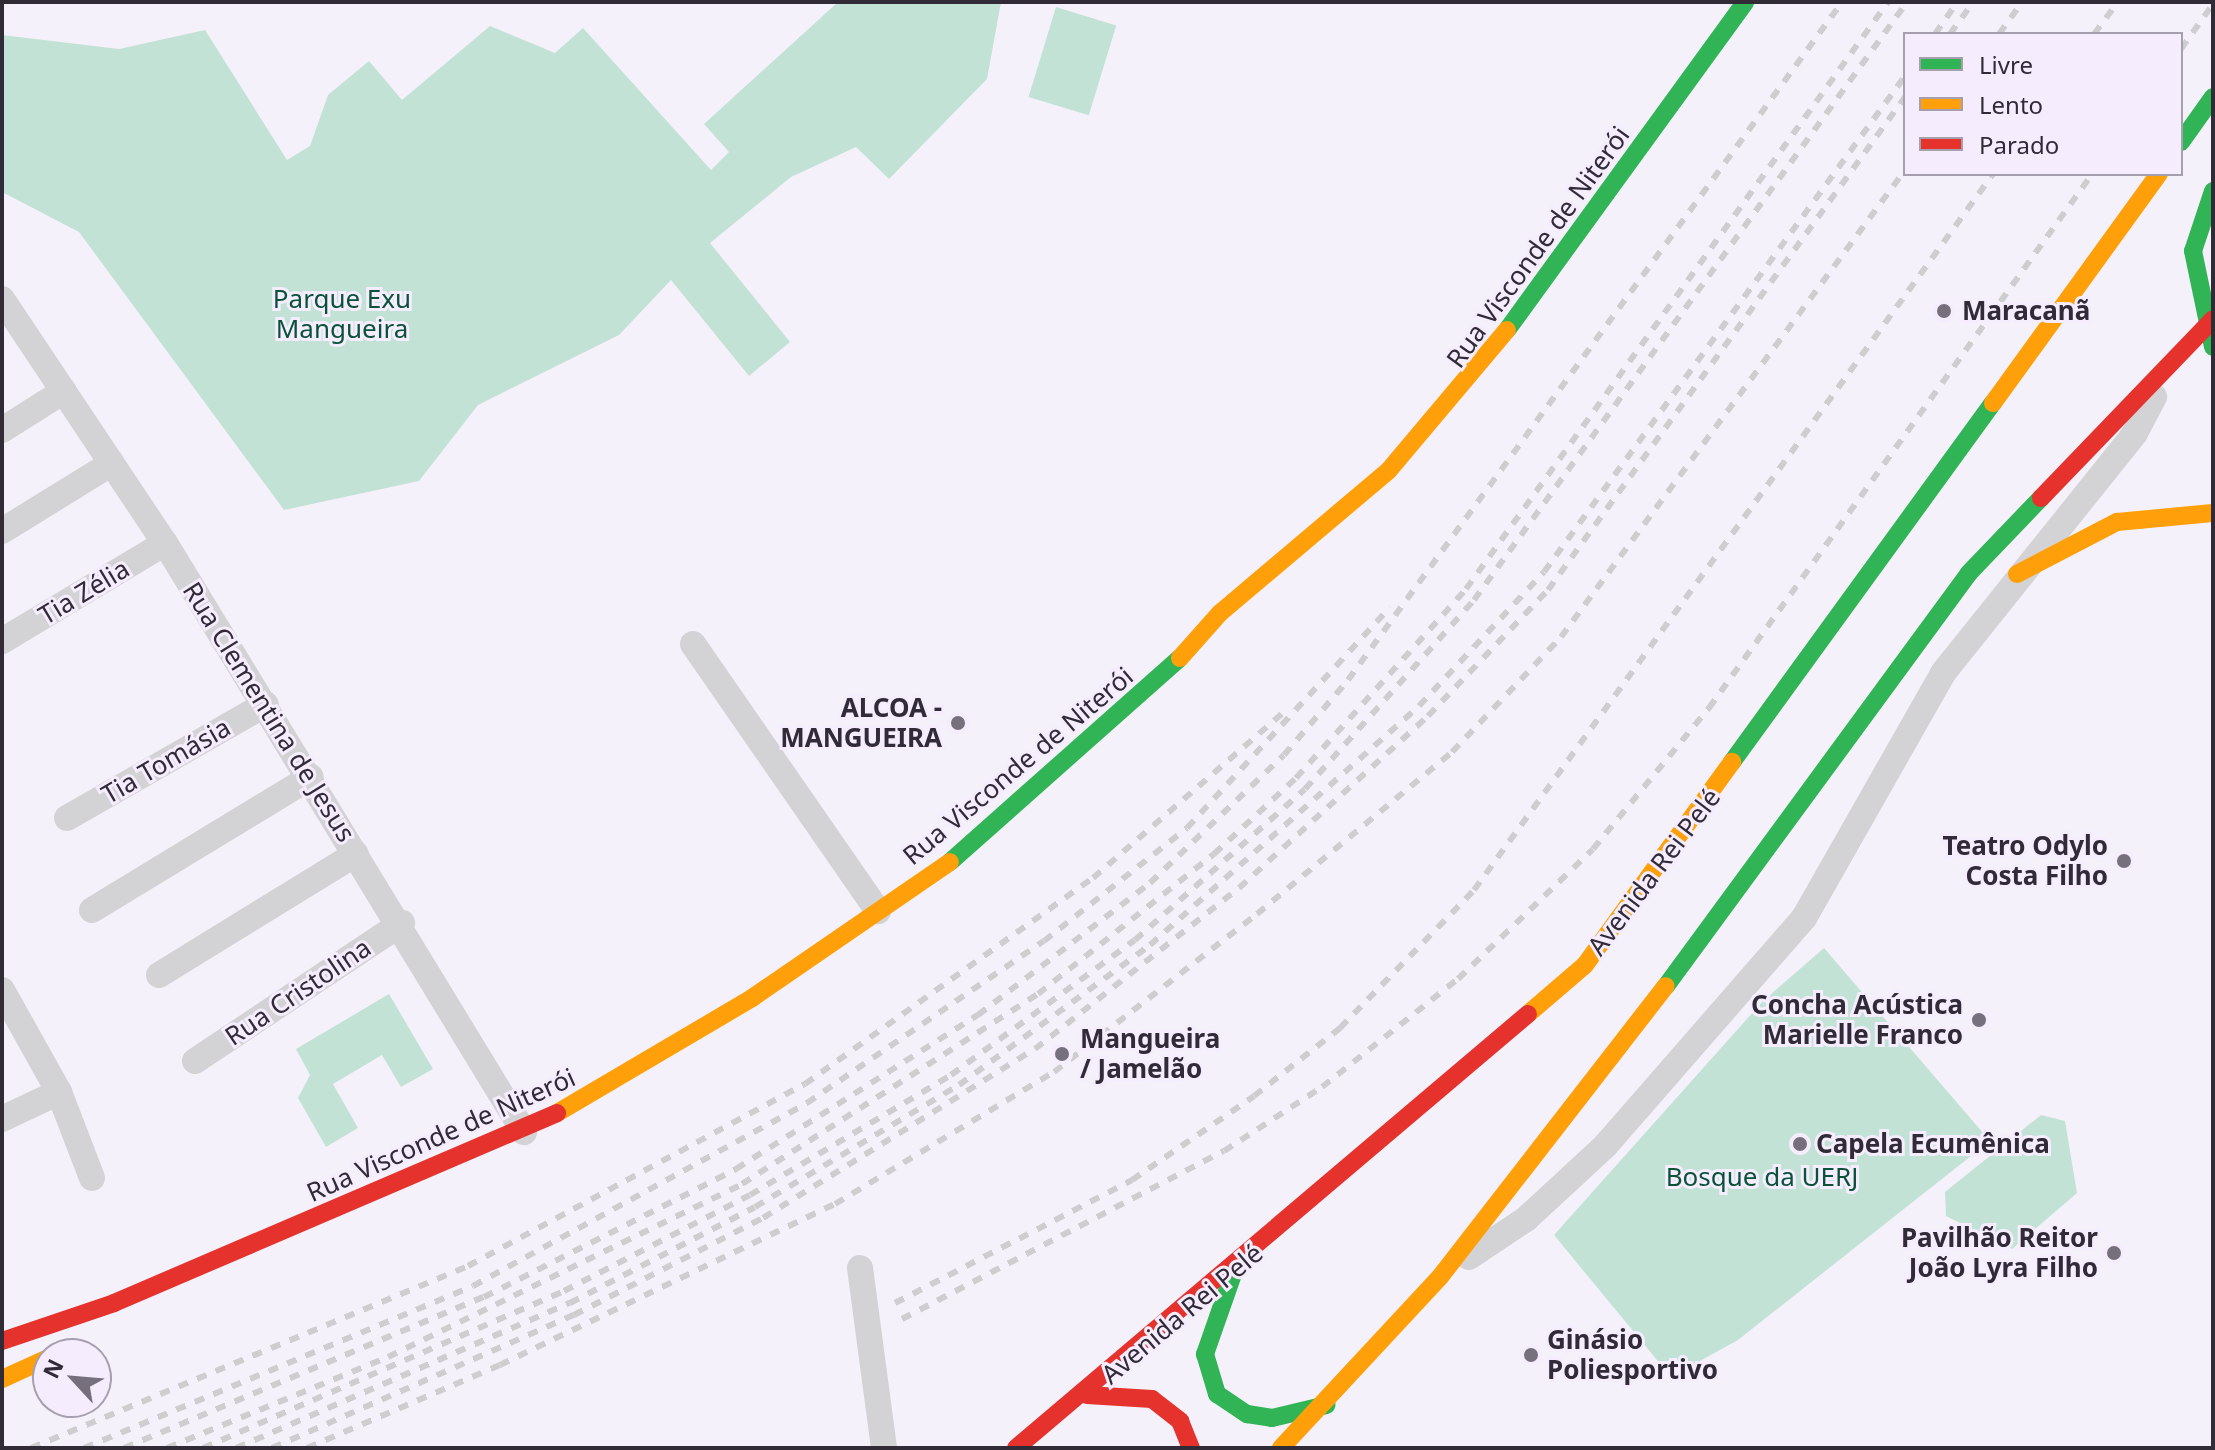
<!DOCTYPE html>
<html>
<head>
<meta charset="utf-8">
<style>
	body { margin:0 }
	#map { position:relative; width:2215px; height:1450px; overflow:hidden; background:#f5f1fa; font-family:"Noto Sans",sans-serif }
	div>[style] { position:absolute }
	.green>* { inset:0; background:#c3e2d6; transform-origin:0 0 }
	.street>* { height:26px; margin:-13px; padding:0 13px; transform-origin:13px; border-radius:13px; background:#d3d2d4 }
	.fast>* { height:18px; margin:-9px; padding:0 9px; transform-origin:9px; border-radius:9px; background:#30b455 }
	.slow>* { height:18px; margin:-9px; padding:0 9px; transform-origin:9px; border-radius:9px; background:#ff9f0a }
	.jam>* { height:18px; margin:-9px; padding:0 9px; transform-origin:9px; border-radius:9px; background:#e5322d }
	.rail>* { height:6px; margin-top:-3px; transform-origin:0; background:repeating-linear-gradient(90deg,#cecdd0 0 10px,transparent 0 20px) }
	.dots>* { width:22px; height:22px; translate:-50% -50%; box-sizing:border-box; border:4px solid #f5edfe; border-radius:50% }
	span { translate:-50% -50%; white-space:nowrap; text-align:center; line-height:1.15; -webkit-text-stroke:6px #f5edfe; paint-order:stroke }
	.street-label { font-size:26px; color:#302b36 }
	.park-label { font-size:26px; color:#0a5339 }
	.poi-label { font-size:26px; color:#302b36; font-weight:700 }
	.left { translate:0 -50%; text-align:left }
	.right { translate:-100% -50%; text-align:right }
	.frame { position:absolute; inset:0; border:4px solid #302b36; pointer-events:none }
	.legend { position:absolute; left:1903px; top:32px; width:280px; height:144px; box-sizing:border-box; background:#f5edfe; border:2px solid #a69fae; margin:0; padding:10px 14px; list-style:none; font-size:24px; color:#302b36 }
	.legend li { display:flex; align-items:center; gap:16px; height:40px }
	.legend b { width:40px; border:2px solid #a69fae }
	.north { position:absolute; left:32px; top:1338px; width:80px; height:80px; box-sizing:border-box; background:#f5edfe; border:2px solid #a69fae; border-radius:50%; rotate:296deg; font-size:22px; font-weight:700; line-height:32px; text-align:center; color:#302b36 }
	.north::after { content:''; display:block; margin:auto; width:28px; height:36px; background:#75707b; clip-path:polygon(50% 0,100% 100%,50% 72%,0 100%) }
</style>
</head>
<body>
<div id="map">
	<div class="green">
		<div style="clip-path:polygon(838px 2px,1001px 2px,987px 79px,889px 179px,856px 147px,791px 177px,710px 243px,790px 342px,749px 376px,671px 280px,619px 335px,478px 405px,419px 481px,284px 510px,79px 232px,2px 192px,2px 35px,119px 49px,205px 30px,287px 160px,310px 146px,328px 95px,369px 61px,402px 100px,490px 26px,555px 53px,583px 28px,711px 170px,729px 152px,704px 124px)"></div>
		<div style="left:1056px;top:7px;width:63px;height:94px;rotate:17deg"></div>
		<div style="clip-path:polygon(1824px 948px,1990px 1141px,1738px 1340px,1689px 1367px,1666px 1371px,1554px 1235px,1763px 1001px)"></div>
		<div style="clip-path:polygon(389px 994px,433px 1069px,401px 1087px,382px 1055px,333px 1084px,358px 1128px,326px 1147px,298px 1098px,310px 1075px,296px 1049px)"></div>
		<div style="clip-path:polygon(2041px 1115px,2065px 1121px,2077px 1193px,2012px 1249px,1946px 1216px,1945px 1192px)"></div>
	</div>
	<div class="street">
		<div style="left:2px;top:299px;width:293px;rotate:56.3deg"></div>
		<div style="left:165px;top:543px;width:690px;rotate:58.64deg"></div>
		<div style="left:2px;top:430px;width:73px;rotate:-32.2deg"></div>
		<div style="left:2px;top:531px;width:129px;rotate:-31.7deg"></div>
		<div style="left:2px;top:641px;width:190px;rotate:-31deg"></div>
		<div style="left:693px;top:644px;width:325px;rotate:55.3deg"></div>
		<div style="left:67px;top:818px;width:229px;rotate:-29.8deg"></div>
		<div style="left:92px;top:910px;width:256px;rotate:-31.3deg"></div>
		<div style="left:159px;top:975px;width:231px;rotate:-31.6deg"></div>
		<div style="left:2px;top:990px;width:117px;rotate:60.8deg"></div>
		<div style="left:59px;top:1092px;width:92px;rotate:69deg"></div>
		<div style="left:195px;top:1061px;width:249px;rotate:-33.7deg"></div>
		<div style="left:2px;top:1119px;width:63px;rotate:-25.3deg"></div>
		<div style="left:1469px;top:1257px;width:69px;rotate:-33.7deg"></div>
		<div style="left:1526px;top:1219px;width:108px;rotate:-42.7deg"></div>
		<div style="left:1605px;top:1146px;width:303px;rotate:-48.9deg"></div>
		<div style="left:1804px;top:918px;width:282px;rotate:-60.4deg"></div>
		<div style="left:1943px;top:673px;width:307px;rotate:-51.3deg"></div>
		<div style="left:2135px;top:433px;width:41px;rotate:-62.2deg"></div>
		<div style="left:860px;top:1268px;width:182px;rotate:82.4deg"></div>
	</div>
	<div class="fast">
		<div style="left:2181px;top:142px;width:55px;rotate:-54.6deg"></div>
		<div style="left:2213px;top:191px;width:63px;rotate:108.4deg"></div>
		<div style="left:2193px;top:251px;width:98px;rotate:78.2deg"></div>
		<div style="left:1507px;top:330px;width:405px;rotate:-54deg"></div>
		<div style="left:1732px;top:762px;width:444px;rotate:-54deg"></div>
		<div style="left:950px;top:862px;width:307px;rotate:-41.6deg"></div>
		<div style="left:1666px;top:986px;width:512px;rotate:-53.73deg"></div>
		<div style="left:1969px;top:573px;width:104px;rotate:-46.2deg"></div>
		<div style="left:1232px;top:1277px;width:82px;rotate:109.3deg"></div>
		<div style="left:1205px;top:1354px;width:42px;rotate:73.3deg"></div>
		<div style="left:1217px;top:1394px;width:36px;rotate:34deg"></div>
		<div style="left:1247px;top:1414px;width:25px;rotate:9deg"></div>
		<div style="left:1272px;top:1418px;width:56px;rotate:-13.5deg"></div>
	</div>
	<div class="slow">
		<div style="left:1993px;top:403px;width:283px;rotate:-54.1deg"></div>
		<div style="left:2017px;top:574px;width:113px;rotate:-27.5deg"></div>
		<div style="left:2117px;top:522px;width:96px;rotate:-5.4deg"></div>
		<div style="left:1180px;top:658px;width:60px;rotate:-48.4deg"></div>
		<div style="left:1220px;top:613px;width:221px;rotate:-40.2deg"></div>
		<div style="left:1389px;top:470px;width:183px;rotate:-49.9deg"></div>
		<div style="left:1528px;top:1014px;width:75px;rotate:-40.7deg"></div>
		<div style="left:1585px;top:965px;width:251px;rotate:-54.1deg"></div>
		<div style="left:557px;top:1113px;width:226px;rotate:-30.5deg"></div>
		<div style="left:752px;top:998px;width:240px;rotate:-34.5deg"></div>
		<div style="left:2px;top:1379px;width:51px;rotate:-24.5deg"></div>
		<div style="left:1281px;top:1448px;width:233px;rotate:-47.1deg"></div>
		<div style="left:1440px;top:1277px;width:368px;rotate:-52.2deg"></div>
	</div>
	<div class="jam">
		<div style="left:2041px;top:498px;width:248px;rotate:-46.1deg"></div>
		<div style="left:2px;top:1341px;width:118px;rotate:-18.7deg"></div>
		<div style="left:114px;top:1303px;width:482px;rotate:-23.2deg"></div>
		<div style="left:1087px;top:1395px;width:65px;rotate:3.5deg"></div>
		<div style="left:1152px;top:1399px;width:36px;rotate:38deg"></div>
		<div style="left:1180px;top:1421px;width:29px;rotate:68deg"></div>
		<div style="left:1016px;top:1448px;width:671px;rotate:-40.29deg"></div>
	</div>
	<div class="rail">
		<div style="left:1935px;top:34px;width:39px;rotate:-55deg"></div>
		<div style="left:1950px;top:34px;width:39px;rotate:-54deg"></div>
		<div style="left:1999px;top:34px;width:39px;rotate:-54deg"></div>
		<div style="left:2094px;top:34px;width:40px;rotate:-53deg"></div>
		<div style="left:2181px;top:49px;width:55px;rotate:-54.6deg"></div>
		<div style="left:895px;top:1303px;width:267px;rotate:-27.4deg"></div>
		<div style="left:1132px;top:1180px;width:148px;rotate:-34.5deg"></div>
		<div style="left:1254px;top:1096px;width:110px;rotate:-38.3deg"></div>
		<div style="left:1340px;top:1028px;width:192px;rotate:-45.8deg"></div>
		<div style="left:1474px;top:890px;width:884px;rotate:-54.06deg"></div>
		<div style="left:902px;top:1319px;width:363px;rotate:-27.6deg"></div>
		<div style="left:1224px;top:1151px;width:117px;rotate:-33.1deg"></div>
		<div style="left:1322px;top:1087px;width:174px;rotate:-38.5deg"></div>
		<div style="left:1458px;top:979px;width:187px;rotate:-43.9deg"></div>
		<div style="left:1593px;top:849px;width:183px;rotate:-50.6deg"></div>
		<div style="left:1709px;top:708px;width:657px;rotate:-54.35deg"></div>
		<div style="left:31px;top:1448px;width:473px;rotate:-22.6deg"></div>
		<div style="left:468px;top:1266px;width:383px;rotate:-28.4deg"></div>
		<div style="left:805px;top:1084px;width:354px;rotate:-35.6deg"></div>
		<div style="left:1093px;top:878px;width:253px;rotate:-41deg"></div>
		<div style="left:84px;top:1448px;width:421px;rotate:-22.6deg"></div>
		<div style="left:473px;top:1286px;width:381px;rotate:-28.7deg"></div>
		<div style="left:807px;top:1103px;width:287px;rotate:-34.4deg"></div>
		<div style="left:1044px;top:941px;width:182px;rotate:-38.3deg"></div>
		<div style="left:1187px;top:828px;width:300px;rotate:-47.4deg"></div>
		<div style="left:124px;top:1448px;width:390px;rotate:-22.8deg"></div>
		<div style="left:484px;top:1297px;width:283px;rotate:-26.9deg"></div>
		<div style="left:736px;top:1169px;width:287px;rotate:-32.5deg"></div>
		<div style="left:978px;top:1015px;width:217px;rotate:-37.5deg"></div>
		<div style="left:1150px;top:883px;width:185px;rotate:-43.7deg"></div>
		<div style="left:1284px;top:755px;width:99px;rotate:-49.5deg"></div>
		<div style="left:1348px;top:680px;width:839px;rotate:-53.92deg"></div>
		<div style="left:167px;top:1448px;width:239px;rotate:-22.4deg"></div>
		<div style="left:388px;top:1357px;width:394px;rotate:-26deg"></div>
		<div style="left:742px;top:1184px;width:352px;rotate:-32.7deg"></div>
		<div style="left:1038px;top:994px;width:225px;rotate:-38.5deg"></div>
		<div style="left:1214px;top:854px;width:112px;rotate:-42.8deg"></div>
		<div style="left:1296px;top:778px;width:254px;rotate:-48deg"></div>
		<div style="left:1466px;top:589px;width:723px;rotate:-54.29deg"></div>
		<div style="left:203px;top:1448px;width:394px;rotate:-23.5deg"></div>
		<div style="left:564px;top:1291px;width:209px;rotate:-27.3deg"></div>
		<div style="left:750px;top:1195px;width:234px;rotate:-30.8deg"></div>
		<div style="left:951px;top:1075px;width:228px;rotate:-36.3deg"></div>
		<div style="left:1135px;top:940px;width:227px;rotate:-41.6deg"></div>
		<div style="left:1305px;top:789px;width:254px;rotate:-48.2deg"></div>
		<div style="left:1474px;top:600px;width:738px;rotate:-54.09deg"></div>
		<div style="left:236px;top:1448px;width:364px;rotate:-23.5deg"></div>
		<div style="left:570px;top:1303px;width:208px;rotate:-27.4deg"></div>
		<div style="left:755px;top:1207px;width:238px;rotate:-30.9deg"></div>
		<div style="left:959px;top:1085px;width:237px;rotate:-36.2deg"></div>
		<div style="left:1150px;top:945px;width:360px;rotate:-41.6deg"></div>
		<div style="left:1419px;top:706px;width:183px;rotate:-47deg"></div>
		<div style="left:1544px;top:572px;width:613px;rotate:-53.95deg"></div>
		<div style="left:272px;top:1448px;width:330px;rotate:-23.8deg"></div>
		<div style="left:574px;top:1315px;width:212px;rotate:-27.2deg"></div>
		<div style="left:763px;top:1218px;width:320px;rotate:-31.9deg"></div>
		<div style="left:1035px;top:1049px;width:260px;rotate:-38.3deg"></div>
		<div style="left:1239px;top:888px;width:256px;rotate:-42.3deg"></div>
		<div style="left:1428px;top:716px;width:174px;rotate:-46.4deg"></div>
		<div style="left:1548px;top:590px;width:609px;rotate:-54.09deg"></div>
		<div style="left:307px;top:1448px;width:210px;rotate:-23.3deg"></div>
		<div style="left:500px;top:1365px;width:372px;rotate:-25.7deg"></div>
		<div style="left:835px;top:1204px;width:256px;rotate:-31.1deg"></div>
		<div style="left:1054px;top:1072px;width:257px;rotate:-37.9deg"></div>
		<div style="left:1257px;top:914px;width:254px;rotate:-39.7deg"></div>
		<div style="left:1452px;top:752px;width:158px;rotate:-46.5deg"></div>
		<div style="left:1561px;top:637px;width:580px;rotate:-53.62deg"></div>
	</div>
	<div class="dots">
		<div style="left:1944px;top:311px;background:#75707b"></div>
		<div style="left:958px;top:723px;background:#75707b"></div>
		<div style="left:2124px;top:861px;background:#75707b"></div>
		<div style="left:1979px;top:1020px;background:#75707b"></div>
		<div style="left:1062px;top:1054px;background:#75707b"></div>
		<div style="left:1800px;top:1144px;background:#75707b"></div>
		<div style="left:2114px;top:1253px;background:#75707b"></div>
		<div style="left:1531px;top:1355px;background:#75707b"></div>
	</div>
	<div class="street-label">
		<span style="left:1538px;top:247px;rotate:-54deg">Rua Visconde de Niterói</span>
		<span style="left:84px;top:592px;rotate:-31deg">Tia Zélia</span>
		<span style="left:269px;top:712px;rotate:58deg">Rua Clementina de Jesus</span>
		<span style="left:166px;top:761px;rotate:-30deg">Tia Tomásia</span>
		<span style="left:1018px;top:766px;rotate:-40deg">Rua Visconde de Niterói</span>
		<span style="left:1654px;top:872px;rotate:-53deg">Avenida Rei Pelé</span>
		<span style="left:298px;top:992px;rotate:-34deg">Rua Cristolina</span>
		<span style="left:441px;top:1135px;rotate:-24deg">Rua Visconde de Niterói</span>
		<span style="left:1182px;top:1314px;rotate:-40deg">Avenida Rei Pelé</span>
	</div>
	<div class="park-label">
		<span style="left:342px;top:314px">Parque Exu<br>Mangueira</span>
		<span style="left:1762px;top:1177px">Bosque da UERJ</span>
	</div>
	<div class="poi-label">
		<span class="left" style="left:1962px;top:311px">Maracanã</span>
		<span class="right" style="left:942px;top:723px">ALCOA -<br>MANGUEIRA</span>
		<span class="right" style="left:2108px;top:861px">Teatro Odylo<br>Costa Filho</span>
		<span class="right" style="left:1963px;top:1020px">Concha Acústica<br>Marielle Franco</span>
		<span class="left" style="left:1080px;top:1054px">Mangueira<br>/ Jamelão</span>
		<span class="left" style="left:1816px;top:1144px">Capela Ecumênica</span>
		<span class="right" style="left:2098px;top:1253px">Pavilhão Reitor<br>João Lyra Filho</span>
		<span class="left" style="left:1547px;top:1355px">Ginásio<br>Poliesportivo</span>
	</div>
	<div class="frame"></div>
	<ul class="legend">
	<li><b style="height:10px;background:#30b455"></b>Livre</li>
	<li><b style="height:10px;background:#ff9f0a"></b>Lento</li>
	<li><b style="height:10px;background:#e5322d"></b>Parado</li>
	</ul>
	<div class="north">N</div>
</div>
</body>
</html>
